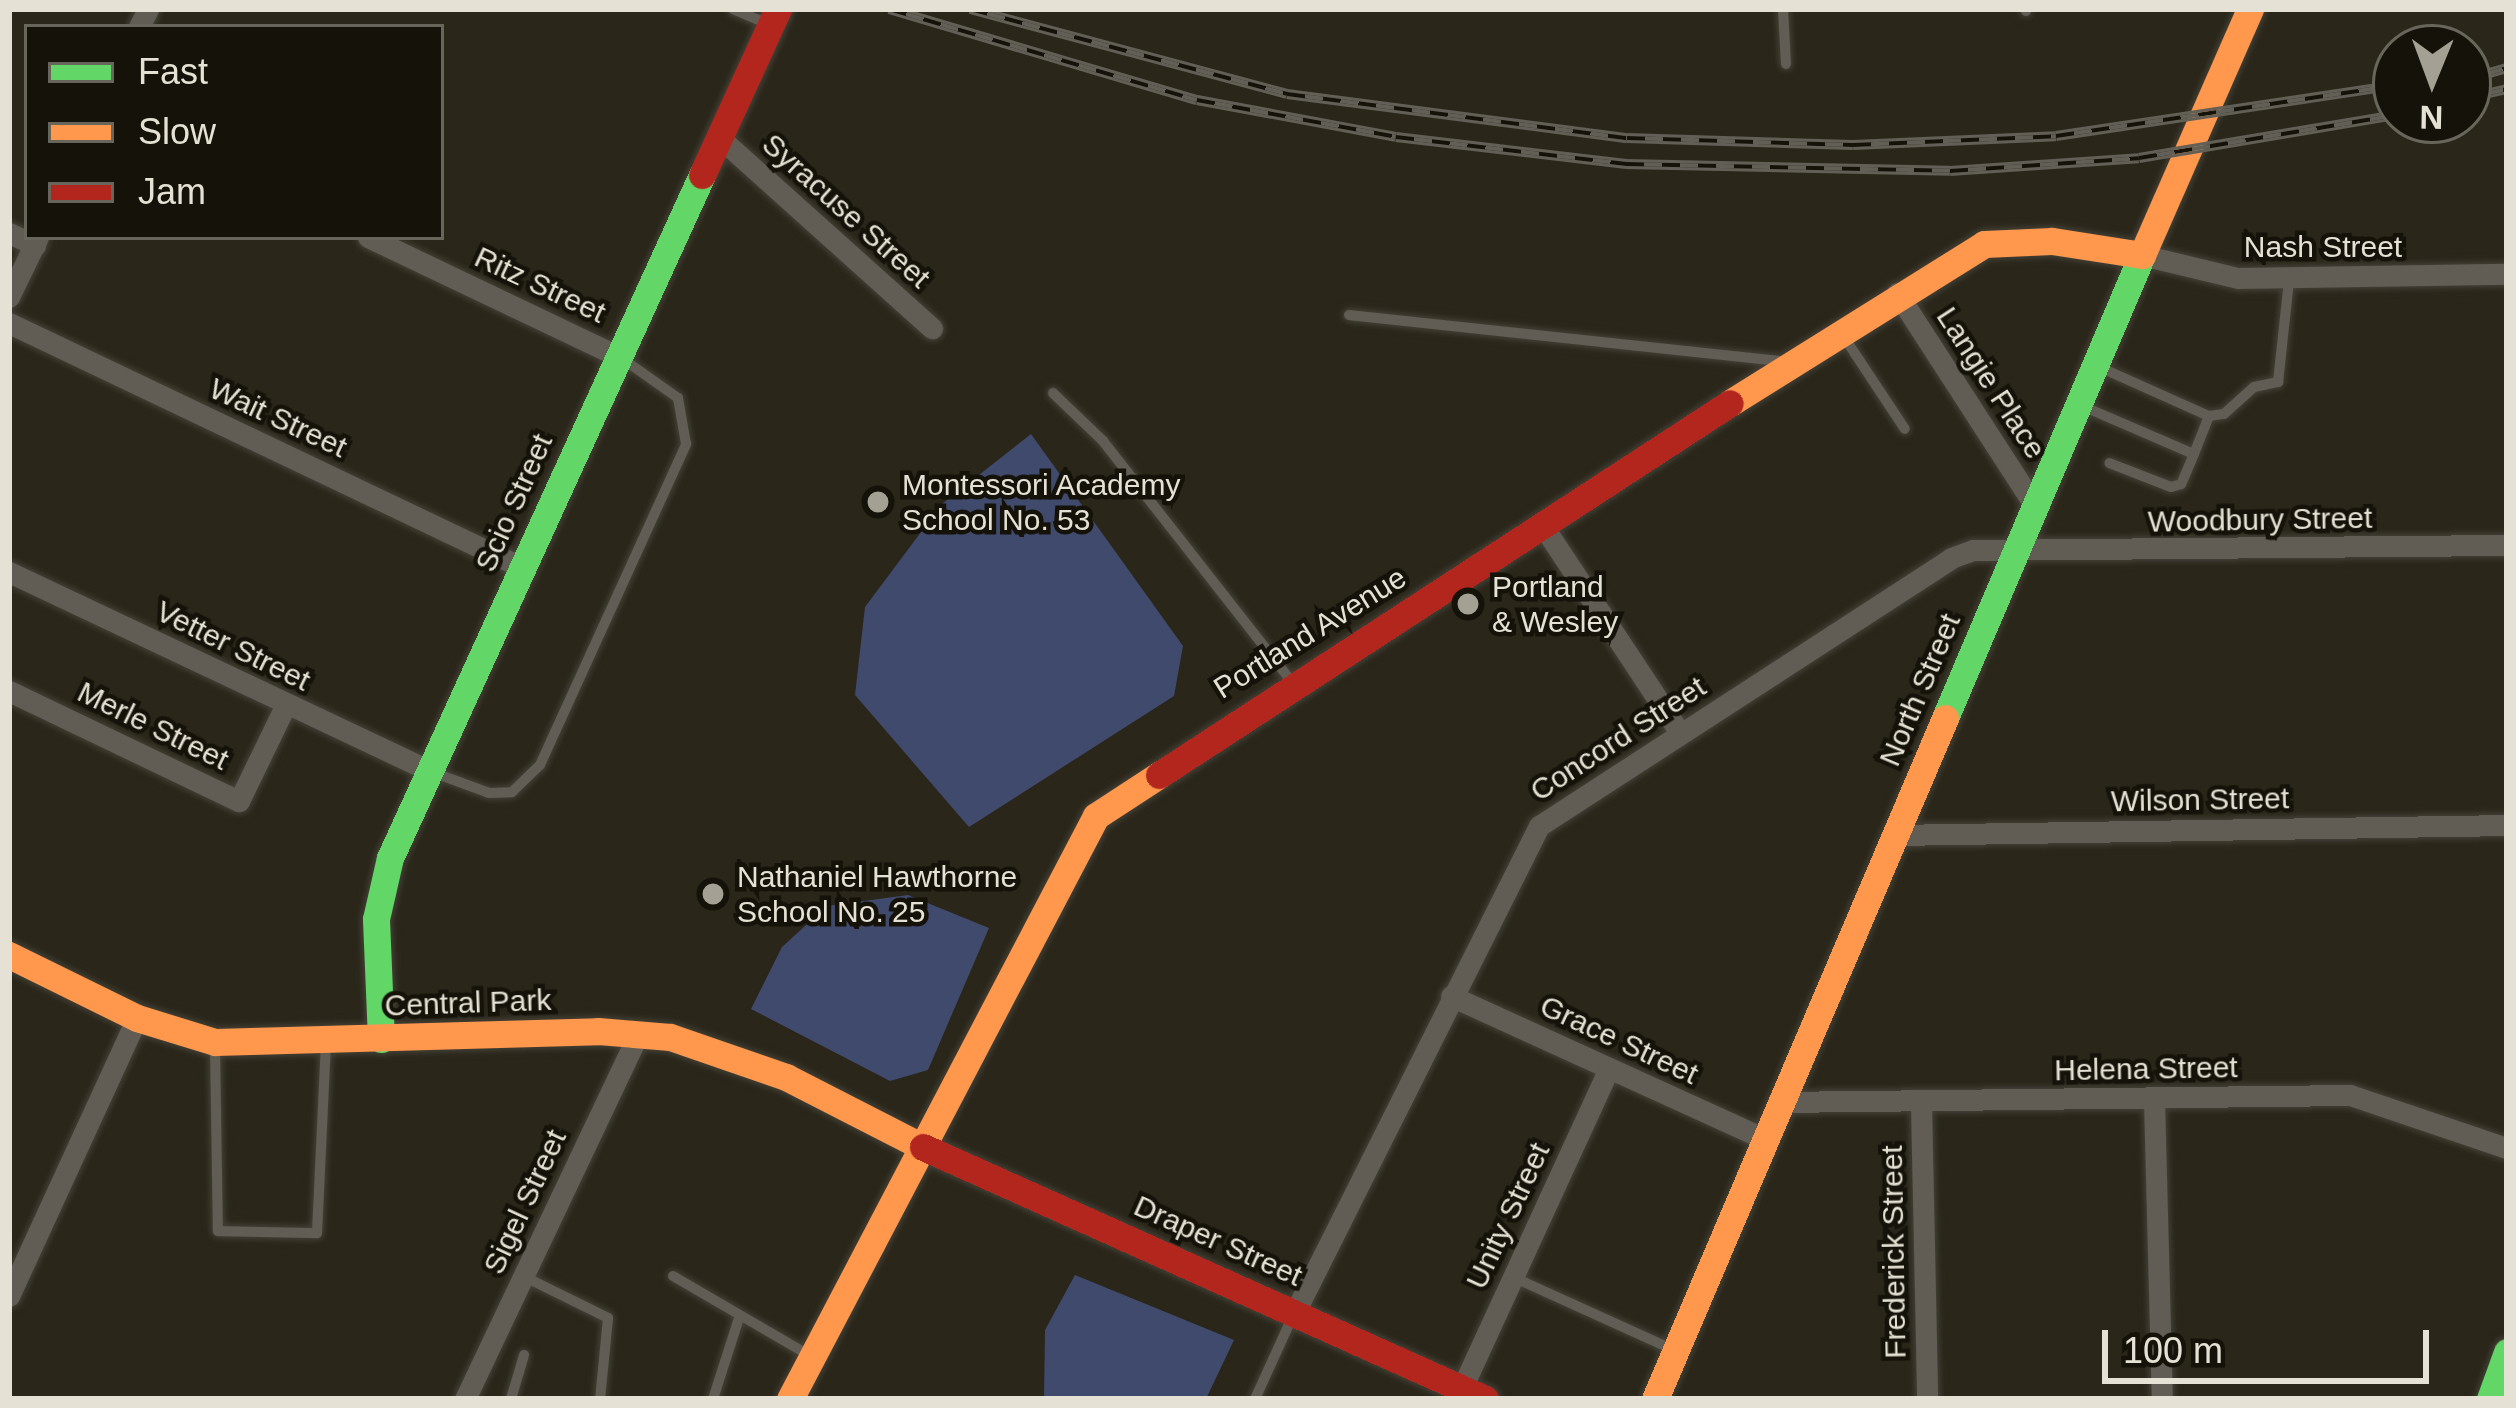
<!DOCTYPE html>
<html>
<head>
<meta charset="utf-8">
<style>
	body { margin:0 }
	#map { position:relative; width:2516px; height:1408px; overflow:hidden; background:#2a261a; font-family:Arial,sans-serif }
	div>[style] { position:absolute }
	.green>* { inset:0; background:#404a6c }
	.roads { filter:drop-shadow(0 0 3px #444137) drop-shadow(0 0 3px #444137) }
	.lane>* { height:10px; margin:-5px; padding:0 5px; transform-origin:5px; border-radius:5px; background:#615d55 }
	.street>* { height:21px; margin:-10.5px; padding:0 10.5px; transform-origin:10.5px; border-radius:10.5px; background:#615d55 }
	.fast>* { height:27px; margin:-13.5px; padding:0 13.5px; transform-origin:13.5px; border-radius:13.5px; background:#63d668 }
	.slow>* { height:27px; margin:-13.5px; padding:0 13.5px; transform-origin:13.5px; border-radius:13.5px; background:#ff974d }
	.jam>* { height:27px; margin:-13.5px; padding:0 13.5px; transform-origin:13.5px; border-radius:13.5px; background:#b3261e }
	.rail>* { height:10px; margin-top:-5px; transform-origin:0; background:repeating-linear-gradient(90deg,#151209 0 18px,#625f56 0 36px); box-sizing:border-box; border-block:3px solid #625f56 }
	.dots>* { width:33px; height:33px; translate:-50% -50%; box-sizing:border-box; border:6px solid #151209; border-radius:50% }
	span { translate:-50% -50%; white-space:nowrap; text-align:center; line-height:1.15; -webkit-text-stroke:9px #151209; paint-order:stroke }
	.street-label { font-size:30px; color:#e5e1d4 }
	.poi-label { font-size:30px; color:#e5e1d4 }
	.left { translate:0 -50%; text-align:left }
	.frame { position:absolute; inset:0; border:12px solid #e5e1d4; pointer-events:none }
	.legend { position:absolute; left:24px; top:24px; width:420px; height:216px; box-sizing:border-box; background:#151209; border:3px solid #68655a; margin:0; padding:15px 21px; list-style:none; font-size:36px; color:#e5e1d4 }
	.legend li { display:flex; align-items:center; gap:24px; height:60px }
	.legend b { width:60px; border:3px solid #68655a }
	.north { position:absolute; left:2372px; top:24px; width:120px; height:120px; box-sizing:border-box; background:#151209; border:3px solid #68655a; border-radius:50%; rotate:181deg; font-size:33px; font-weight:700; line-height:48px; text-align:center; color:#e5e1d4 }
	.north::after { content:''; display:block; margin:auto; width:42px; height:54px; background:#a4a093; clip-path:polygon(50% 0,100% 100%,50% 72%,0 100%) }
	.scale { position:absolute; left:2102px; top:1330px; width:327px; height:54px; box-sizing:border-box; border:6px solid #e5e1d4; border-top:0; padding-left:15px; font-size:36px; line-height:42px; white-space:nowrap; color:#e5e1d4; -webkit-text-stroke:9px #151209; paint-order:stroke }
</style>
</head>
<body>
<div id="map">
	<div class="green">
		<div style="clip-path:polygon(1031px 434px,1183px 646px,1174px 696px,969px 827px,855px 695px,865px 607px,942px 504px)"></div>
		<div style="clip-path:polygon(908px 895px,989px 928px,928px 1070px,890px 1081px,751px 1009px,782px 947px,827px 906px)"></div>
		<div style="clip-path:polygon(1075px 1275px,1234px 1340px,1206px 1399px,1044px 1399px,1045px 1330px)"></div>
	</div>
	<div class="roads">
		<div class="lane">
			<div style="left:733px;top:9px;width:38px;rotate:23deg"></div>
			<div style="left:1783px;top:9px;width:55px;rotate:86.9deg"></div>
			<div style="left:2026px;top:11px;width:2px;rotate:-90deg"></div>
			<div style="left:1349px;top:315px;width:435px;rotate:6.1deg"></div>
			<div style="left:1844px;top:337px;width:110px;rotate:56.5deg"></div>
			<div style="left:2097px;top:366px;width:123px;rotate:24.1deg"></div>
			<div style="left:1053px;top:393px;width:69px;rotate:43.8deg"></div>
			<div style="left:1103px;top:441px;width:306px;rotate:51.9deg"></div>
			<div style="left:2080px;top:405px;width:124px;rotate:23.3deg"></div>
			<div style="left:2194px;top:454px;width:33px;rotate:113deg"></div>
			<div style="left:2181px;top:484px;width:10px;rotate:163deg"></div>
			<div style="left:2171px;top:487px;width:66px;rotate:-158.8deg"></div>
			<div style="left:2194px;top:454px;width:41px;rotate:-68.5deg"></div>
			<div style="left:2209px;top:416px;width:15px;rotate:-8deg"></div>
			<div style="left:2224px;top:414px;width:40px;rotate:-42deg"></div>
			<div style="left:2254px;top:387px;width:25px;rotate:-12deg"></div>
			<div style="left:2278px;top:382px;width:103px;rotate:-83.8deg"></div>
			<div style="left:432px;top:772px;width:61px;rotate:20.2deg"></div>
			<div style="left:489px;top:793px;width:23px;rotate:-2deg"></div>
			<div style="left:512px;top:792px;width:39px;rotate:-44deg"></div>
			<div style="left:540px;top:765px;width:353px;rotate:-65.5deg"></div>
			<div style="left:686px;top:444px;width:47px;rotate:-99.9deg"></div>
			<div style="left:678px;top:398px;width:71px;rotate:-144.7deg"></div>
			<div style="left:215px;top:1046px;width:185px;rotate:89.1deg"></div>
			<div style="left:218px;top:1231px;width:99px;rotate:1.2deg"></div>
			<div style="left:317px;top:1233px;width:192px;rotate:-87.3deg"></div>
			<div style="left:523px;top:1276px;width:95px;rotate:26.3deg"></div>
			<div style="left:608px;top:1318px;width:81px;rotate:95.6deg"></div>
			<div style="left:673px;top:1276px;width:157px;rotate:30.2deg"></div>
			<div style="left:1513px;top:1277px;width:177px;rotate:24.4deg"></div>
			<div style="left:511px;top:1399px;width:46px;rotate:-73.5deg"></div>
			<div style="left:713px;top:1399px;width:88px;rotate:-72.2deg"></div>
			<div style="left:1255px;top:1399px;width:87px;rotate:-65.5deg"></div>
		</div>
		<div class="street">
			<div style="left:139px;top:27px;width:20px;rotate:-63deg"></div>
			<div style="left:720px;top:138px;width:285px;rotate:41.9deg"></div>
			<div style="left:9px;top:233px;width:29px;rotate:25deg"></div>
			<div style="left:368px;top:237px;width:279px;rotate:25.5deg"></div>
			<div style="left:2142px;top:255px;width:99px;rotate:13.5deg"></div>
			<div style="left:2238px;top:278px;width:269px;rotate:-0.9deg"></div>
			<div style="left:1897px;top:293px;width:254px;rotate:57.1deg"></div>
			<div style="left:9px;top:297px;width:67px;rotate:-64.2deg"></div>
			<div style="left:9px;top:323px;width:567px;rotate:25.48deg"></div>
			<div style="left:1543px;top:526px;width:248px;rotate:56.5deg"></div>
			<div style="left:9px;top:572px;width:468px;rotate:25.3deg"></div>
			<div style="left:9px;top:691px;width:255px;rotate:25.6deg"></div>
			<div style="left:239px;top:801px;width:108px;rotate:-64.1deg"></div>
			<div style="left:1894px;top:835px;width:613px;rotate:-0.93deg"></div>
			<div style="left:1451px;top:996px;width:342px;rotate:24.5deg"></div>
			<div style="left:2154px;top:1100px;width:299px;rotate:88.5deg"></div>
			<div style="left:1778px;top:1102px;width:572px;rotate:-0.7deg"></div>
			<div style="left:2350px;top:1095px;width:166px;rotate:18.7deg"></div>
			<div style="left:1921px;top:1103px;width:296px;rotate:88.8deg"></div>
			<div style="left:9px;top:1296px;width:306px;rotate:-65.3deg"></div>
			<div style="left:1295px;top:1312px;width:544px;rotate:-63.34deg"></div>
			<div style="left:1539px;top:826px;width:491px;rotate:-33deg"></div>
			<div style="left:1951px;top:558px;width:23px;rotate:-20deg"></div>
			<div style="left:1973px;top:550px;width:534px;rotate:-0.54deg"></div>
			<div style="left:1462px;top:1388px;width:351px;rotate:-65.3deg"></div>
			<div style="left:465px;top:1399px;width:406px;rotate:-64.6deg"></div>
		</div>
		<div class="fast">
			<div style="left:1945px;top:718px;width:503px;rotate:-66.95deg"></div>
			<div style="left:381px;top:1039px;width:120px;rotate:-92.4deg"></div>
			<div style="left:376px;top:919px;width:63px;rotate:-77.1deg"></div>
			<div style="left:390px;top:858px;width:751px;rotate:-65.45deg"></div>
			<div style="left:2490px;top:1399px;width:50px;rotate:-70.1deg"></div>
		</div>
		<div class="slow">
			<div style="left:1730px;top:403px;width:300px;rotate:-32deg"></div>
			<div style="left:1984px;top:244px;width:68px;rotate:-2.5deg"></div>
			<div style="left:2052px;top:241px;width:91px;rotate:8.8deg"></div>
			<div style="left:2142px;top:255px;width:269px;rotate:-66.3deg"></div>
			<div style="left:9px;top:955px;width:143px;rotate:26.2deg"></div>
			<div style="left:137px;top:1018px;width:82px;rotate:17.1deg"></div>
			<div style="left:215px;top:1042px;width:383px;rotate:-1.6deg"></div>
			<div style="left:598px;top:1031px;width:72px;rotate:4.8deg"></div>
			<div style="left:670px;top:1037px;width:123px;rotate:19deg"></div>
			<div style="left:786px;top:1077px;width:154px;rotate:27.1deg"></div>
			<div style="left:790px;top:1399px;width:658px;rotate:-62.31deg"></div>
			<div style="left:1096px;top:816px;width:75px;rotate:-33.1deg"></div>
			<div style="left:1655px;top:1399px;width:740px;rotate:-66.93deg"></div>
		</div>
		<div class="jam">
			<div style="left:702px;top:175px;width:183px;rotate:-65.4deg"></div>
			<div style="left:1159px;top:775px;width:681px;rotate:-33.08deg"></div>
			<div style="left:923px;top:1147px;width:616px;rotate:24.15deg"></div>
		</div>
	</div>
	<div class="rail">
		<div style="left:889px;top:9px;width:321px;rotate:16.5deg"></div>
		<div style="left:1197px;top:100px;width:202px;rotate:10.5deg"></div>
		<div style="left:1396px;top:137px;width:232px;rotate:6.7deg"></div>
		<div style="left:1626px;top:164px;width:324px;rotate:1.2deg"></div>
		<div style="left:1950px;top:171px;width:189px;rotate:-3.9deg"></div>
		<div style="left:2139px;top:158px;width:261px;rotate:-9.5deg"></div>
		<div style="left:970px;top:9px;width:328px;rotate:15deg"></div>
		<div style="left:1287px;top:94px;width:343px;rotate:7.4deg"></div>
		<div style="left:1627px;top:138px;width:226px;rotate:1.8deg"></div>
		<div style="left:1853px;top:145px;width:203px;rotate:-2.5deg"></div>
		<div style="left:2056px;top:136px;width:344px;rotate:-8.5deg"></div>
		<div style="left:2468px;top:79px;width:41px;rotate:-15.8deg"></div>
		<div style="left:2468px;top:98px;width:40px;rotate:-13deg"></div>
	</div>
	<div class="dots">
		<div style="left:878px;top:502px;background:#a4a093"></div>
		<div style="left:1468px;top:604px;background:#a4a093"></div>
		<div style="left:713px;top:894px;background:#a4a093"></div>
	</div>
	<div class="street-label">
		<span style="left:846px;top:211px;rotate:42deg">Syracuse Street</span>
		<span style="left:2323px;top:247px">Nash Street</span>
		<span style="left:540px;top:285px;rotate:25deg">Ritz Street</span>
		<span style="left:1991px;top:383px;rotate:57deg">Langie Place</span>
		<span style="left:278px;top:418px;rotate:25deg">Wait Street</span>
		<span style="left:514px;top:503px;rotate:-66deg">Scio Street</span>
		<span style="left:2260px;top:520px;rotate:-1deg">Woodbury Street</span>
		<span style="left:1310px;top:633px;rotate:-32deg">Portland Avenue</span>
		<span style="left:233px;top:646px;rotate:26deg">Vetter Street</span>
		<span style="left:1920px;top:690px;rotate:-67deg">North Street</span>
		<span style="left:153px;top:726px;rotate:26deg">Merle Street</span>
		<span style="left:1618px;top:739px;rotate:-33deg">Concord Street</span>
		<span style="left:2200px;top:800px;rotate:-1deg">Wilson Street</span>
		<span style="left:468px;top:1003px;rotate:-2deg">Central Park</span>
		<span style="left:1619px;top:1040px;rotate:25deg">Grace Street</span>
		<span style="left:2146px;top:1069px;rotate:-1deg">Helena Street</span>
		<span style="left:525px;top:1202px;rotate:-65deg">Sigel Street</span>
		<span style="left:1508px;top:1216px;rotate:-65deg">Unity Street</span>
		<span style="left:1218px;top:1241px;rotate:24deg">Draper Street</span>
		<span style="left:1894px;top:1252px;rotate:-91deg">Frederick Street</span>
	</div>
	<div class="poi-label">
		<span class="left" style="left:902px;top:502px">Montessori Academy<br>School No. 53</span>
		<span class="left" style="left:1492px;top:604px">Portland<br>&amp; Wesley</span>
		<span class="left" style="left:737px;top:894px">Nathaniel Hawthorne<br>School No. 25</span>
	</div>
	<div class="frame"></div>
	<ul class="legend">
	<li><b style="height:15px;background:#63d668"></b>Fast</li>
	<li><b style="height:15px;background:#ff974d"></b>Slow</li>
	<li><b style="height:15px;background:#b3261e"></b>Jam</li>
	</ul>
	<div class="north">N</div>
	<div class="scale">100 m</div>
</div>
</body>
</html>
